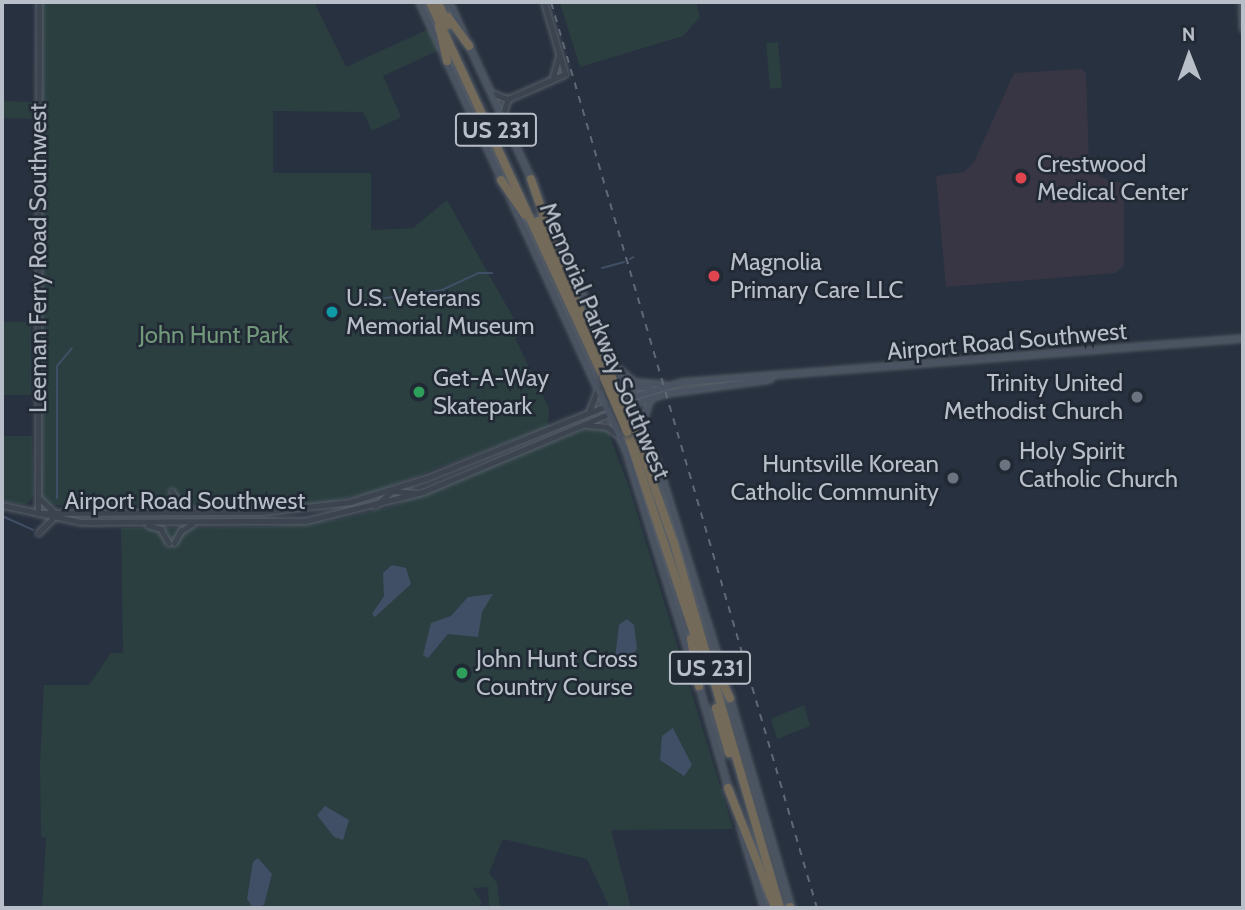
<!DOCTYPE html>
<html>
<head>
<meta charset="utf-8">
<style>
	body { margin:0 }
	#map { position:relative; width:1245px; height:910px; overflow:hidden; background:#28313f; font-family:Cabin,sans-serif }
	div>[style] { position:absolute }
	.medical>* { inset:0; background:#383644 }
	.green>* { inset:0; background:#2b3f41; transform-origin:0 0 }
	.water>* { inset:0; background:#404f66 }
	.stream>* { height:2px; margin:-1px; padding:0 1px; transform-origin:1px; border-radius:1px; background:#404f66 }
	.roads { filter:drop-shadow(0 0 2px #575f69) drop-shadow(0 0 2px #575f69) }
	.tertiary>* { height:4.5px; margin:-2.25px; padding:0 2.25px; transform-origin:2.25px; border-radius:2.25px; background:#3c444f }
	.secondary>* { height:5px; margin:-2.5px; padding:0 2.5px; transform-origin:2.5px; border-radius:2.5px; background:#4a5362 }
	.motorway>* { height:8px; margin:-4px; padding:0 4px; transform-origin:4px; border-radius:4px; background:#746a5a }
	.rail>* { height:2px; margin-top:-1px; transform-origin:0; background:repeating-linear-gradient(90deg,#5e6876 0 7px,transparent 0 14px) }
	.bridges { filter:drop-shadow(0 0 2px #444c56) drop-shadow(0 0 2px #444c56) }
	.motorway-bridge>* { height:8px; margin:-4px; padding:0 4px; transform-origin:4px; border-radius:4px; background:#746a5a }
	.dots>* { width:19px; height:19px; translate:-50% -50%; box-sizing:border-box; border:4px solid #212934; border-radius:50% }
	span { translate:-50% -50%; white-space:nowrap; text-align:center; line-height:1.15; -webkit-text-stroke:5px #212934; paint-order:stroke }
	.shield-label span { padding:2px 5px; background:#212934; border:2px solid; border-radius:5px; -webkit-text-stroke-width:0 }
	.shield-label { font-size:23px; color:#b9bfc9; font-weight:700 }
	.poi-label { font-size:24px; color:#b9bfc9 }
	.left { translate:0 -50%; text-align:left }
	.right { translate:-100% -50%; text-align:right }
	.street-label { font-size:24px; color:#b9bfc9 }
	.park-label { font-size:24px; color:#72987b }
	.frame { position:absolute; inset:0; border:4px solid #b9bfc9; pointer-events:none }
	.north { position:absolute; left:1154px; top:21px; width:70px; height:70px; -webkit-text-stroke:5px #212934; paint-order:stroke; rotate:359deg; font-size:19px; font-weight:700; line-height:28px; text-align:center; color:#b9bfc9 }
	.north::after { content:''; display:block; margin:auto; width:24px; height:32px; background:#b9bfc9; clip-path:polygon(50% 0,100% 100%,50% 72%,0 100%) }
</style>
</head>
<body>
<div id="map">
	<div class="medical">
		<div style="clip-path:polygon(1082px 69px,1086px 74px,1089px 163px,1101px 177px,1124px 184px,1124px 266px,1115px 273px,946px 287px,936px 176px,964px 172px,974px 162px,1014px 73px)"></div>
	</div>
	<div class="green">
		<div style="clip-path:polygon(39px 2px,314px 2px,346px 67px,429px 29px,439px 50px,383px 76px,401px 117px,372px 131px,363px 112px,273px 111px,273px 173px,371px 173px,371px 230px,413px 228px,447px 200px,523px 335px,515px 338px,549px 408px,548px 427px,371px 493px,330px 502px,280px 508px,48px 505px,40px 494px)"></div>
		<div style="clip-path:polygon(555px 2px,696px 2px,700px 17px,683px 36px,580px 67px,560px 3px)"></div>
		<div style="left:778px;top:42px;width:46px;height:12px;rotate:85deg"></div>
		<div style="left:2px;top:101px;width:32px;height:17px;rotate:2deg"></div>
		<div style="left:2px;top:322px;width:29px;height:73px"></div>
		<div style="clip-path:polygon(588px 427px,607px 429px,630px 490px,733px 829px,611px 830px,631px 908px,610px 908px,587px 859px,503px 839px,489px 873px,497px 883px,500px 908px,489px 908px,488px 887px,473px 888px,482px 903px,477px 908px,42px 908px,46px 838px,41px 837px,40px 763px,44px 685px,89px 685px,111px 653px,123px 653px,121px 528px,267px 527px,336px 520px,393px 506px)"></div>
		<div style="clip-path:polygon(2px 436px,32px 436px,34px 495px,26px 505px,2px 501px)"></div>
		<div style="clip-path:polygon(804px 705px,810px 726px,777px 739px,771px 719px)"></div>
	</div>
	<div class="water">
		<div style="clip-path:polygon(392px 565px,406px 568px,411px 584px,375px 617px,372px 614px,384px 596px,383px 573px)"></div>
		<div style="clip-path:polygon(493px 594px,482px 612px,478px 637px,448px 634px,428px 658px,423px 655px,431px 623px,451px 616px,468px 597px)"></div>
		<div style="clip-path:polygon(627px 619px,634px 625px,637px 649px,625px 665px,615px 658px,619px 625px)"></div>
		<div style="clip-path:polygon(673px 728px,692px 765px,684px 776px,660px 760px,662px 736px)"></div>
		<div style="clip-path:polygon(325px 806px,349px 820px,343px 840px,334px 837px,317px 815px)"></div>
		<div style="clip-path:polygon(258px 858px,272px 874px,264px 905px,253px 908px,247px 899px,253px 862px)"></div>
	</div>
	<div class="stream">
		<div style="left:630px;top:259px;width:4px;rotate:-27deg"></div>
		<div style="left:602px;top:268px;width:23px;rotate:-15deg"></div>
		<div style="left:370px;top:305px;width:11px;rotate:-34deg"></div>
		<div style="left:379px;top:299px;width:64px;rotate:-8.1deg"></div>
		<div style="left:442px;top:290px;width:40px;rotate:-25deg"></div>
		<div style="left:478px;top:273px;width:14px"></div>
		<div style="left:57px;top:498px;width:132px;rotate:-90deg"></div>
		<div style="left:57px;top:366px;width:23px;rotate:-50deg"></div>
		<div style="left:2px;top:516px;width:34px;rotate:24deg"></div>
	</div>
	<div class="roads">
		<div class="tertiary">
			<div style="left:553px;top:77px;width:22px;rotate:-74deg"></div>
			<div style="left:492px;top:93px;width:17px;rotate:21deg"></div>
			<div style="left:508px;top:99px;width:62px;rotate:-23.7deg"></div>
			<div style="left:565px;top:74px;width:75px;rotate:-106.3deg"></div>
			<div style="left:502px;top:117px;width:19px;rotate:-72deg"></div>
			<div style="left:589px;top:412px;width:25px;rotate:-69deg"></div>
			<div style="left:586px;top:425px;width:21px;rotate:5deg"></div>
			<div style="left:607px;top:427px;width:12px;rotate:35deg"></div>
			<div style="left:172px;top:491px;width:14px;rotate:60deg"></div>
			<div style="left:179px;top:503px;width:15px;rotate:28deg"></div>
			<div style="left:393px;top:491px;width:22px;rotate:5deg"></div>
			<div style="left:39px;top:498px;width:19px;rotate:43deg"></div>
			<div style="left:2px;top:505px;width:81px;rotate:12.1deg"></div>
			<div style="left:81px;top:522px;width:224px;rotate:-0.3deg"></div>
			<div style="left:305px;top:521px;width:122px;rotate:-13.8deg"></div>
			<div style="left:423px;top:492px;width:202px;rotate:-22.8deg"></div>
			<div style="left:375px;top:506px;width:23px;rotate:-41deg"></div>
			<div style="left:38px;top:513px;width:223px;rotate:-0.3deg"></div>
			<div style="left:261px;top:512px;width:90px;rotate:-6.4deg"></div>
			<div style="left:350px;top:502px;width:81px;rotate:-17.3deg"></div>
			<div style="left:427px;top:478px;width:193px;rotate:-21.9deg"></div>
			<div style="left:38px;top:514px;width:512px;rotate:-89.89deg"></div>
			<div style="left:148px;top:525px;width:14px;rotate:17deg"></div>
			<div style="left:161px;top:529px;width:16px;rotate:60deg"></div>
			<div style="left:38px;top:533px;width:20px;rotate:-45deg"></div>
			<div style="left:174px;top:543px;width:14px;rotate:-60deg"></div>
			<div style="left:181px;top:531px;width:13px;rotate:-32deg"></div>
		</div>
		<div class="secondary">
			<div style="left:419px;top:2px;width:200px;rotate:65.1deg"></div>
			<div style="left:449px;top:2px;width:36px;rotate:66deg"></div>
			<div style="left:1242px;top:2px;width:27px;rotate:88deg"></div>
			<div style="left:468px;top:44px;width:151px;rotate:65deg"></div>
			<div style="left:510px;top:198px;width:276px;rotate:65.4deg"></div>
			<div style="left:625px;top:449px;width:225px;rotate:72.7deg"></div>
			<div style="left:545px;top:209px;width:284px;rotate:66.3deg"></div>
			<div style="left:659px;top:469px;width:221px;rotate:72.6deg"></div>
			<div style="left:619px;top:369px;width:20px;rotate:41deg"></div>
			<div style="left:634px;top:382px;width:29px;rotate:4deg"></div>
			<div style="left:625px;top:387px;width:25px"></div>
			<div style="left:628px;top:398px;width:55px;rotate:-16.8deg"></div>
			<div style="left:681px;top:382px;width:564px;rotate:-4.48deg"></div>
			<div style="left:632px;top:404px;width:36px;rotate:-18deg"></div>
			<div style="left:666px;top:393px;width:105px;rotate:-7.7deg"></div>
			<div style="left:641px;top:425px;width:28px;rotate:-71deg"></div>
			<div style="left:698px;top:683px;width:112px;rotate:74deg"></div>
			<div style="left:729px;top:696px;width:221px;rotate:73.7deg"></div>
			<div style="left:740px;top:827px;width:84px;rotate:73.5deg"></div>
		</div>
		<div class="motorway">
			<div style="left:430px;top:2px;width:414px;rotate:65.2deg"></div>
			<div style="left:438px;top:2px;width:25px;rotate:67deg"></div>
			<div style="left:448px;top:17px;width:36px;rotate:54deg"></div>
			<div style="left:439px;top:26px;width:36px;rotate:77deg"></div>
			<div style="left:531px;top:179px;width:68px;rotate:71deg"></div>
			<div style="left:501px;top:180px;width:42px;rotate:55.6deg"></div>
			<div style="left:538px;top:221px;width:170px;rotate:64.6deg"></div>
			<div style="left:634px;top:429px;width:121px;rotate:70.7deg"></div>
			<div style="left:674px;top:543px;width:380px;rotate:73.8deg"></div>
			<div style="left:627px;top:432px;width:229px;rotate:71.6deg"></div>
			<div style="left:691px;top:639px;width:48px;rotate:80.3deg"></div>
			<div style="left:714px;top:664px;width:38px;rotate:65deg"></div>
			<div style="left:716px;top:708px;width:47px;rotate:73.9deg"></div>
			<div style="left:728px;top:788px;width:126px;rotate:68.5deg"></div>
			<div style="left:790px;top:907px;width:1px;rotate:90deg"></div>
		</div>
	</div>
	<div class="rail">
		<div style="left:551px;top:2px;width:944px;rotate:73.64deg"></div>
	</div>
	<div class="bridges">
		<div class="motorway-bridge">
			<div style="left:611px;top:375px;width:59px;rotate:66.9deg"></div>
			<div style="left:604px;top:378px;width:59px;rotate:66.9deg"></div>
		</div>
	</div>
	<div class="dots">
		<div style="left:1021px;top:178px;background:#e0444e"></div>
		<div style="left:714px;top:276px;background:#e0444e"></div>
		<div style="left:332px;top:312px;background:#0f9aa8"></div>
		<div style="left:419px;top:392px;background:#2e9e5b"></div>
		<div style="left:1137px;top:397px;background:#6b7280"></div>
		<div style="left:1005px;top:465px;background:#6b7280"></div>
		<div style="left:953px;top:478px;background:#6b7280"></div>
		<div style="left:462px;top:673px;background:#2e9e5b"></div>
	</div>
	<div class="shield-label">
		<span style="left:496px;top:130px">US 231</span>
		<span style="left:710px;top:668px">US 231</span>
	</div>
	<div class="poi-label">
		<span class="left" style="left:1037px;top:178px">Crestwood<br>Medical Center</span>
		<span class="left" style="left:730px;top:276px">Magnolia<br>Primary Care LLC</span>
		<span class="left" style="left:346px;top:312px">U.S. Veterans<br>Memorial Museum</span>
		<span class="left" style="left:433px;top:392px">Get-A-Way<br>Skatepark</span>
		<span class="right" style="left:1123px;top:397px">Trinity United<br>Methodist Church</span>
		<span class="left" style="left:1019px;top:465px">Holy Spirit<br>Catholic Church</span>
		<span class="right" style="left:939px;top:478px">Huntsville Korean<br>Catholic Community</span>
		<span class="left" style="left:476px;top:673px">John Hunt Cross<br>Country Course</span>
	</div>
	<div class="street-label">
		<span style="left:38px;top:258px;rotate:-90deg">Leeman Ferry Road Southwest</span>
		<span style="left:605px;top:341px;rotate:67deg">Memorial Parkway Southwest</span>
		<span style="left:1007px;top:341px;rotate:-5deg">Airport Road Southwest</span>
		<span style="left:185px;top:501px">Airport Road Southwest</span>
	</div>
	<div class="park-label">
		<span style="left:214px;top:335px">John Hunt Park</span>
	</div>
	<div class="frame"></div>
	<div class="north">N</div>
</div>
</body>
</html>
